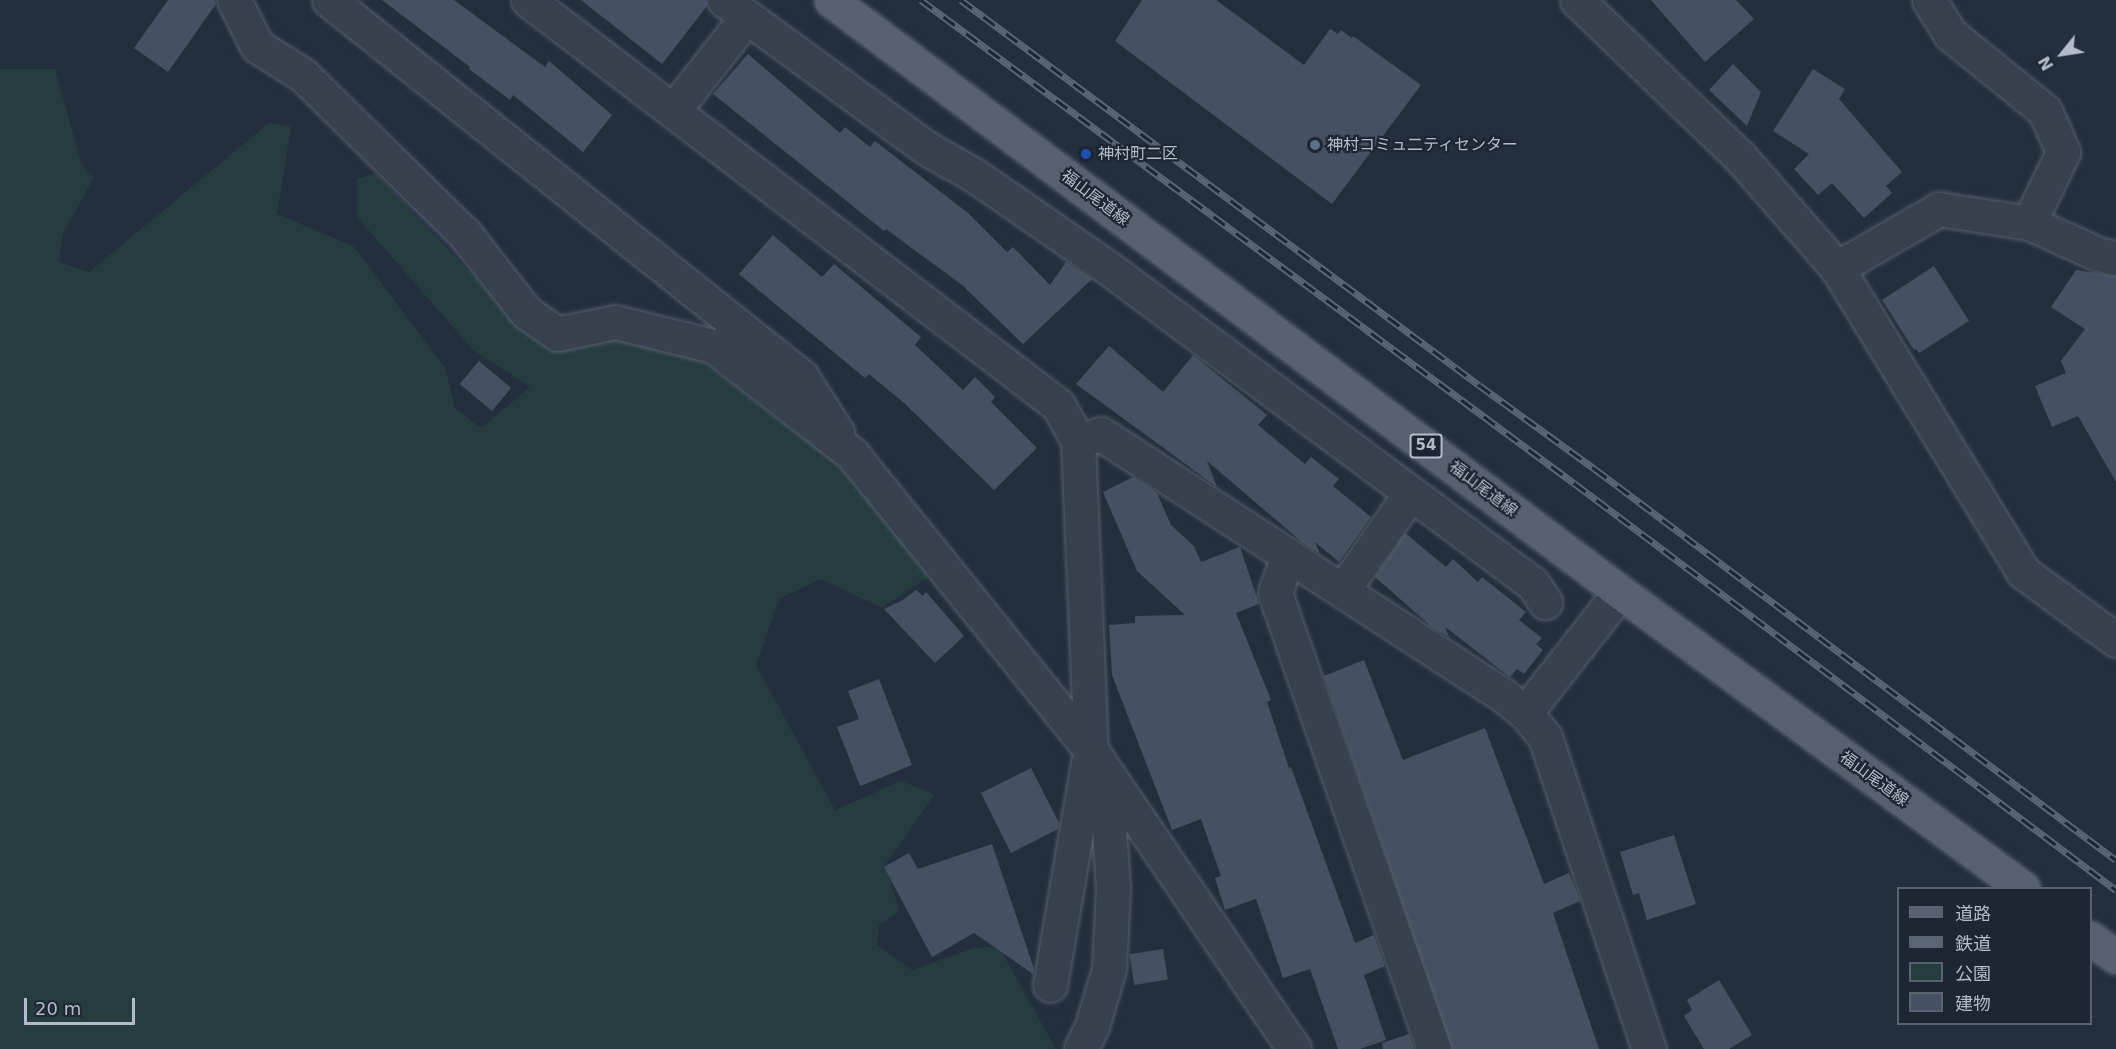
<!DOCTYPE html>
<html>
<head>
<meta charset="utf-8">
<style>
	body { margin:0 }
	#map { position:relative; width:2116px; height:1049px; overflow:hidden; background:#242f3e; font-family:"DejaVu Sans","Noto Sans JP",sans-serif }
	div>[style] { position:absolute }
	.green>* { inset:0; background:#263c3f }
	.building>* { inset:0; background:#455162; transform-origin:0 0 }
	.roads { filter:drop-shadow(0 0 2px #565f6c) drop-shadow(0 0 2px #565f6c) }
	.street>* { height:33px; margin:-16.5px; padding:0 16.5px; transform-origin:16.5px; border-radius:16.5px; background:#38414e }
	.primary>* { height:33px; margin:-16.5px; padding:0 16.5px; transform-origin:16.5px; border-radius:16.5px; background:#56606e }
	.rail>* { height:7px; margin-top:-3.5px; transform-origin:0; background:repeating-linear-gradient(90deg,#1d2633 0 14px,#5a6575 0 28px); box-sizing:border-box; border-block:2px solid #5a6575 }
	.dots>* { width:16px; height:16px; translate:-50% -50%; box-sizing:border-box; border:3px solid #1d2633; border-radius:50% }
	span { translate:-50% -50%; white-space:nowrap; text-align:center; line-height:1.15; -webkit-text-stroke:4.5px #1d2633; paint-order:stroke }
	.shield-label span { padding:2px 4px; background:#1d2633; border:2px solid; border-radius:4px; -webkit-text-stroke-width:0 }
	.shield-label { font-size:15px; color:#b4bcc9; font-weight:700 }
	.poi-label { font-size:16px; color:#b4bcc9 }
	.left { translate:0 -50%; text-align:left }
	.street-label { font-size:16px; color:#b4bcc9 }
	.legend { position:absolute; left:1897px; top:887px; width:195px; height:138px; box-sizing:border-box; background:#1d2633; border:2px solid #59626f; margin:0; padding:8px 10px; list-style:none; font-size:18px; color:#b4bcc9 }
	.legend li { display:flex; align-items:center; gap:12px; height:30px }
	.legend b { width:30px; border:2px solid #59626f }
	.north { position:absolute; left:2032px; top:24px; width:60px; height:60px; -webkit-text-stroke:4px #1d2633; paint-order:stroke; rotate:240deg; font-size:16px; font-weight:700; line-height:24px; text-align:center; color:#b4bcc9 }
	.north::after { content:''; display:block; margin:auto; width:21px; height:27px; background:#b4bcc9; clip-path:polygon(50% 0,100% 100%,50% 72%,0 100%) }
	.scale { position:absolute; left:24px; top:998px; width:111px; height:27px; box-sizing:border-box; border:3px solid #b4bcc9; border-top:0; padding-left:8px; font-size:18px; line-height:21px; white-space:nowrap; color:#b4bcc9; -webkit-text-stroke:4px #1d2633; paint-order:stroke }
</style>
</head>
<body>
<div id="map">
	<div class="green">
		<div style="clip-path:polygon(0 69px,55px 69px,82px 166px,94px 177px,63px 234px,59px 262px,89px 272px,269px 123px,291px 127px,277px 214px,353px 246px,445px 367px,455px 408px,481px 428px,530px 387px,473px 350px,357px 217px,357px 179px,376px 173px,530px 335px,635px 334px,699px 360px,833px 460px,935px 572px,882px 608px,821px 579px,779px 599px,756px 665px,835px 810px,901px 781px,935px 794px,886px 864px,899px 911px,879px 925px,877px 945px,912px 970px,974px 948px,999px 947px,1056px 1049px,0 1049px)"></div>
	</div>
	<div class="building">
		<div style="clip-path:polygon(168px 0,215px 0,216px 4px,168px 72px,134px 48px)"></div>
		<div style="clip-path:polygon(382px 0,454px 0,545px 67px,549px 61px,612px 115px,583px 152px,513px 95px,510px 100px,469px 69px,470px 67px)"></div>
		<div style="clip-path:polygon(581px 0,706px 0,707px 6px,662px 64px)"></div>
		<div style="clip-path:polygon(1142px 0,1216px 0,1304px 65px,1330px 29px,1338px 34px,1341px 30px,1352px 38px,1353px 36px,1421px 85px,1332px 204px,1115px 41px)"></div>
		<div style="clip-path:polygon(1651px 0,1736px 0,1754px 19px,1705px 62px)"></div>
		<div style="clip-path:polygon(748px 54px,840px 133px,845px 127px,870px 147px,875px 141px,968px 213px,1007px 252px,1013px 247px,1050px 285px,1066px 262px,1092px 279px,1023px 344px,962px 285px,886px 229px,884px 231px,713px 94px)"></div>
		<div style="clip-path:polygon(1733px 64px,1761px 92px,1747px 126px,1709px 90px)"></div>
		<div style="clip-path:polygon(1813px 69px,1845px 89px,1839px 99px,1902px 172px,1886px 186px,1892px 193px,1864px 218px,1832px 183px,1818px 195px,1794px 169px,1809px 154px,1773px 131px)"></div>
		<div style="clip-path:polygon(773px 235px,822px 277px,834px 264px,921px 337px,915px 345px,963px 390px,975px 377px,995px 397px,991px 402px,1037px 448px,994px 490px,903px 402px,869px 374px,865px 378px,739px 274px)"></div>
		<div style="clip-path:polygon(1934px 266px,1969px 321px,1919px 353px,1916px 349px,1914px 350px,1882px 300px)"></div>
		<div style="clip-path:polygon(2076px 270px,2116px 276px,2116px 482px,2078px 416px,2052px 427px,2035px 386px,2066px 373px,2061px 361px,2085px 329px,2051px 307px)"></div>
		<div style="clip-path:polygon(1109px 346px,1163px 392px,1193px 355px,1267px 415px,1258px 425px,1305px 464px,1311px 457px,1339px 479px,1333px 486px,1371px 517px,1339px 562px,1315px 542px,1320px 554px,1303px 543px,1207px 461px,1217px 487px,1076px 384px)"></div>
		<div style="left:479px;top:361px;width:42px;height:30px;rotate:40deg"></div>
		<div style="clip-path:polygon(1133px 477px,1157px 493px,1171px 525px,1194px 546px,1201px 562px,1240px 547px,1259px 604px,1236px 613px,1271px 700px,1267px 702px,1289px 768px,1291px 767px,1355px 943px,1374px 935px,1385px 966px,1364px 975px,1386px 1040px,1360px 1049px,1338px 1049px,1310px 969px,1283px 978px,1256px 899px,1225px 910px,1215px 878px,1221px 876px,1201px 819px,1172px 830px,1112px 675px,1109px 625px,1135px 623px,1135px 616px,1185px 615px,1137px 571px,1103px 492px)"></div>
		<div style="clip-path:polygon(1405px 533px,1446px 567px,1453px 559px,1478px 582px,1482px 577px,1526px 612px,1519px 620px,1542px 638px,1536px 644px,1543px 650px,1524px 674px,1517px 669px,1510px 677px,1445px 627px,1449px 637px,1432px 627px,1375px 577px)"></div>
		<div style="clip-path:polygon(916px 590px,923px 596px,926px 592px,964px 636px,935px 663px,884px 609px,903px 600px)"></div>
		<div style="clip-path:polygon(1364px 660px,1403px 760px,1485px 728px,1544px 884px,1569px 873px,1573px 882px,1580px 901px,1553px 913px,1599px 1049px,1452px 1049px,1324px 676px)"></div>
		<div style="clip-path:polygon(879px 679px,912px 765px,860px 786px,837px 727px,859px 719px,848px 691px)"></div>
		<div style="clip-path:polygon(1031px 768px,1059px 823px,1058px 829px,1011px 853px,981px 793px)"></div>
		<div style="clip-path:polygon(1674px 835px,1696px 904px,1647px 920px,1639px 893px,1633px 895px,1620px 852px)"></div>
		<div style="clip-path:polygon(992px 844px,1034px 969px,1033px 974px,974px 933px,932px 957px,884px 867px,909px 853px,918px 869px)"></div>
		<div style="left:1163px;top:949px;width:31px;height:34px;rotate:81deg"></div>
		<div style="clip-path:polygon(1719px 980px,1752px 1035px,1729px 1049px,1704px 1049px,1684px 1016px,1692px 1010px,1687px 1000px)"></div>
		<div style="clip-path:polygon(1409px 1034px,1414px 1049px,1383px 1049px,1382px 1043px)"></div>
	</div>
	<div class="roads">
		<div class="street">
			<div style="left:234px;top:0;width:51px;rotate:63.4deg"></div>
			<div style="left:257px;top:46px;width:54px;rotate:32.2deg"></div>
			<div style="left:303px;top:75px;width:226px;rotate:44.5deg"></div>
			<div style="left:464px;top:233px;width:100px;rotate:51.9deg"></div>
			<div style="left:526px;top:312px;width:38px;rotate:35deg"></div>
			<div style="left:557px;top:334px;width:59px;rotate:-11.7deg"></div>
			<div style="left:615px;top:322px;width:101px;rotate:13.8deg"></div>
			<div style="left:713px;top:346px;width:176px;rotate:37.8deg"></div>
			<div style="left:852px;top:454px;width:380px;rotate:51.1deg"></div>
			<div style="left:1091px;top:750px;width:80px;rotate:77deg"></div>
			<div style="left:1109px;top:828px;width:60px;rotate:86.2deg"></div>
			<div style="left:1113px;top:888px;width:81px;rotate:92.8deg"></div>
			<div style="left:1109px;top:969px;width:59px;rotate:106.6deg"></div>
			<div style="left:1092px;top:1026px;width:25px;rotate:116deg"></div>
			<div style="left:329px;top:0;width:603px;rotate:38.54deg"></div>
			<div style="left:801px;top:376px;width:67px;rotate:57.3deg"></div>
			<div style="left:528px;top:0;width:667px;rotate:37.39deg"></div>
			<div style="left:1058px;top:405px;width:41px;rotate:60.9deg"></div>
			<div style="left:1078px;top:441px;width:309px;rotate:87.6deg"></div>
			<div style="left:1091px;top:750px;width:361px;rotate:55.8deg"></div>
			<div style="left:724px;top:0;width:250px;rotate:36.2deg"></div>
			<div style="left:926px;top:148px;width:55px;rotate:29.4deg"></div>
			<div style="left:974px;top:175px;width:162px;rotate:34.7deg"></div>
			<div style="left:1107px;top:267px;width:531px;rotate:36.65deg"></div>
			<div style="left:1533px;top:584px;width:22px;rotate:56deg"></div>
			<div style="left:1577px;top:0;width:228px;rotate:43.9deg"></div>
			<div style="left:1741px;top:158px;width:146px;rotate:48.9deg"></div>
			<div style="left:1837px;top:268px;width:356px;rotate:58.5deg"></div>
			<div style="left:2023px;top:572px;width:115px;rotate:36.2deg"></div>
			<div style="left:1929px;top:0;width:40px;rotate:58deg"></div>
			<div style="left:1950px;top:34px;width:122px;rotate:39deg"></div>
			<div style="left:2045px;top:111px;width:45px;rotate:66.3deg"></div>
			<div style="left:2063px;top:152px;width:79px;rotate:115.6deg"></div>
			<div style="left:673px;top:111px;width:118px;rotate:-51.9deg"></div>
			<div style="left:1837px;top:268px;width:118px;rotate:-30deg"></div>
			<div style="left:1939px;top:209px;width:91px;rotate:8.8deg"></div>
			<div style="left:2029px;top:223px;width:76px;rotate:24.2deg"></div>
			<div style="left:2098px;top:254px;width:18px;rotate:13deg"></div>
			<div style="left:1078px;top:441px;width:24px;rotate:-17deg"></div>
			<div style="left:1101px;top:434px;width:479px;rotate:33deg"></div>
			<div style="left:1503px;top:695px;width:28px;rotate:39deg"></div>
			<div style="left:1525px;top:713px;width:31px;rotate:50deg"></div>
			<div style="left:1545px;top:737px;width:329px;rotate:71.6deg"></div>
			<div style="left:1288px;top:555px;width:40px;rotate:108.9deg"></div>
			<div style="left:1275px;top:593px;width:483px;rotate:70.8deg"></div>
			<div style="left:1343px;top:590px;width:117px;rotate:-55.1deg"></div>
			<div style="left:1525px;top:713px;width:154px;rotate:-51.9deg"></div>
			<div style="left:1050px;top:985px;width:225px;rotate:-80.3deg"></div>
		</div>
		<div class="primary">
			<div style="left:831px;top:0;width:986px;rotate:36.88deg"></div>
			<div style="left:1620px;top:592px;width:500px;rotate:36.3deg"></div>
			<div style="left:2090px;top:938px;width:32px;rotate:36deg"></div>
		</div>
	</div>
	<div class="rail">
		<div style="left:921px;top:0;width:812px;rotate:36.49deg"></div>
		<div style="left:1574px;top:483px;width:678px;rotate:36.9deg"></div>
		<div style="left:961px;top:0;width:645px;rotate:36.62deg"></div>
		<div style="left:1479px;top:385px;width:143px;rotate:35.9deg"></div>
		<div style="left:1595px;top:469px;width:651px;rotate:36.89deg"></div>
	</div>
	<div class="dots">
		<div style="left:1315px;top:145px;background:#5c6f8a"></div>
		<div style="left:1086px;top:154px;background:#1a4fb4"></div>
	</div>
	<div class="shield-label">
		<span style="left:1426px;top:446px">54</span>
	</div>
	<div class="poi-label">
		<span class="left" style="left:1327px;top:145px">神村コミュ二ティセンター</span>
		<span class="left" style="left:1098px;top:154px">神村町二区</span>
	</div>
	<div class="street-label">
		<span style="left:1095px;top:198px;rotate:37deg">福山尾道線</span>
		<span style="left:1483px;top:489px;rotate:37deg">福山尾道線</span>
		<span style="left:1874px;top:779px;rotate:36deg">福山尾道線</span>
	</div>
	<ul class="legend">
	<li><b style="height:8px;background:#56606e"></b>道路</li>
	<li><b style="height:8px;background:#5a6575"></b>鉄道</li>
	<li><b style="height:16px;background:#263c3f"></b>公園</li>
	<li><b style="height:16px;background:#455162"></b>建物</li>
	</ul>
	<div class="north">N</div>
	<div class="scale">20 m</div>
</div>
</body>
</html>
